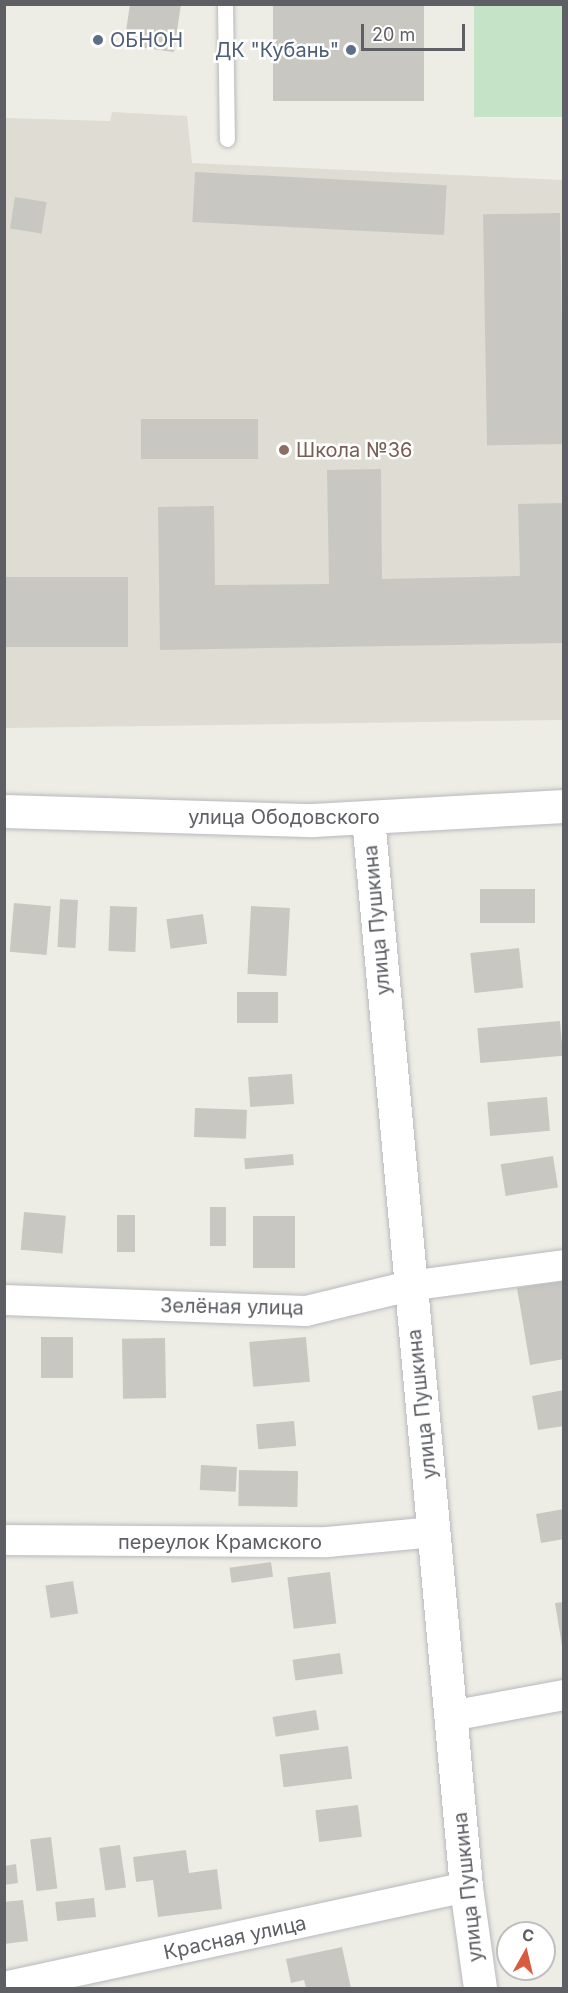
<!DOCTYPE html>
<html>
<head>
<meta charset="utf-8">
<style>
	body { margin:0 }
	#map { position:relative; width:568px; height:1993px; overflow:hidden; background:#eeede5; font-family:Inter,sans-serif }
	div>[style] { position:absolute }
	.education>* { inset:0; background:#dedcd3 }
	.green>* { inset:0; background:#c4e3c7; transform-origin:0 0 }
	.building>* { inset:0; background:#c9c7c2; transform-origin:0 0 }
	.roads { filter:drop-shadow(0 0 2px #b7b9be) drop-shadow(0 0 2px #b7b9be) }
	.lane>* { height:15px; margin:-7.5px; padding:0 7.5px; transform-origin:7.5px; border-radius:7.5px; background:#fff }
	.street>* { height:30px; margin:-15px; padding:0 15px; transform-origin:15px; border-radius:15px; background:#fff }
	.secondary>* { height:33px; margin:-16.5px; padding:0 16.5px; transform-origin:16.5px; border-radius:16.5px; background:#fff }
	.dots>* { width:16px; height:16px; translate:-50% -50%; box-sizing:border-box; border:3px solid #fff; border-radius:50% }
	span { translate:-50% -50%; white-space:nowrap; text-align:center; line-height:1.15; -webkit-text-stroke:5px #fff; paint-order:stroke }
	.service-label { font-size:20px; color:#4e5e75 }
	.left { translate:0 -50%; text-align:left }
	.right { translate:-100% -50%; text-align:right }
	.education-label { font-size:20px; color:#785e54 }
	.street-label { font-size:20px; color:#5d5f64 }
	.frame { position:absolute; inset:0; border:6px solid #5d5f64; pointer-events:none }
	.north { position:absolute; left:496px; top:1921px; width:60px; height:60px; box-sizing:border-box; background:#fff; border:2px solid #bebfc1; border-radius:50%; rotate:8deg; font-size:16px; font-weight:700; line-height:24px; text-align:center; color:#5d5f64 }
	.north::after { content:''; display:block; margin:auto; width:21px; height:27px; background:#d95b40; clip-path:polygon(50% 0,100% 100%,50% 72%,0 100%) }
	.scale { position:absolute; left:361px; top:24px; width:104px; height:27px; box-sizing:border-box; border:3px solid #5d5f64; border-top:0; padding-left:8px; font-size:18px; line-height:21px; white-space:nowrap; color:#5d5f64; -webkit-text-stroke:4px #fff; paint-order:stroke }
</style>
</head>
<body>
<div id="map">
	<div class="education">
		<div style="clip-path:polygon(112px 112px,187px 116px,192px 163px,563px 180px,563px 720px,5px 728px,5px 118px,110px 121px)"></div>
	</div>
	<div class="green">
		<div style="left:474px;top:5px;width:89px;height:112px"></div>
	</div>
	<div class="building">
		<div style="clip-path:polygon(130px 4px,181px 4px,174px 52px,124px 45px)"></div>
		<div style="left:273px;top:4px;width:151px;height:97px"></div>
		<div style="left:195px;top:172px;width:252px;height:50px;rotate:3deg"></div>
		<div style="left:15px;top:197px;width:32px;height:32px;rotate:9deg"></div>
		<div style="left:560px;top:213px;width:231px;height:77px;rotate:89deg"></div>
		<div style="left:141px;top:419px;width:117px;height:40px"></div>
		<div style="clip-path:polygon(381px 469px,382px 579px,520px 576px,518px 504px,564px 503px,564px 643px,160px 650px,158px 507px,214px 506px,215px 585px,329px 584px,327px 470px)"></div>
		<div style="left:4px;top:577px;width:124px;height:70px"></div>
		<div style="left:535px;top:889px;width:34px;height:55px;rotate:90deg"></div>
		<div style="left:60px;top:899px;width:18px;height:48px;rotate:3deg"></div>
		<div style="left:14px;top:903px;width:37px;height:49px;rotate:5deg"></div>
		<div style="left:110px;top:906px;width:27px;height:45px;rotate:2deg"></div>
		<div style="left:251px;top:906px;width:39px;height:68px;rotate:3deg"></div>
		<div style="left:203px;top:914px;width:30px;height:37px;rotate:82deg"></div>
		<div style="left:519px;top:948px;width:40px;height:49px;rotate:84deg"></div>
		<div style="left:237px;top:992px;width:41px;height:31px"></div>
		<div style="left:560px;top:1021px;width:35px;height:83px;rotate:85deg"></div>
		<div style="left:292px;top:1074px;width:30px;height:44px;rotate:86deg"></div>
		<div style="left:547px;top:1097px;width:34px;height:60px;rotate:85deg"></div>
		<div style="left:195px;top:1108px;width:52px;height:29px;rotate:2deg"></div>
		<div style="left:293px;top:1154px;width:11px;height:49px;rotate:85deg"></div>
		<div style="left:553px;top:1156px;width:32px;height:53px;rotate:81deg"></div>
		<div style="left:210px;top:1207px;width:16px;height:39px"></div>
		<div style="left:24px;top:1212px;width:42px;height:38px;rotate:5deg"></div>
		<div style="left:135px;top:1215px;width:37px;height:18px;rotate:90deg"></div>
		<div style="left:295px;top:1216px;width:52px;height:42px;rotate:90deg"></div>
		<div style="clip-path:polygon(564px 1281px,564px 1359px,530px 1365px,517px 1288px)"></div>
		<div style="left:73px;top:1337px;width:41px;height:32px;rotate:90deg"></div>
		<div style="left:306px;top:1337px;width:45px;height:57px;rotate:85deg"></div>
		<div style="left:165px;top:1338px;width:60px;height:43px;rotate:89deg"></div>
		<div style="clip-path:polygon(564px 1390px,564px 1426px,538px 1430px,532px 1396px)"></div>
		<div style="left:294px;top:1421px;width:25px;height:38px;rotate:85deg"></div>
		<div style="left:201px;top:1465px;width:36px;height:25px;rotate:3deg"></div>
		<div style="left:239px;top:1470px;width:59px;height:36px;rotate:1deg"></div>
		<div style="clip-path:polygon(564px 1509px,564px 1539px,541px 1543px,536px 1514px)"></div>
		<div style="left:271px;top:1562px;width:15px;height:42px;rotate:82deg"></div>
		<div style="left:330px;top:1572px;width:52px;height:43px;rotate:83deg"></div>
		<div style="left:73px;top:1581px;width:33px;height:28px;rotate:81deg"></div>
		<div style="clip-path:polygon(564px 1602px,564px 1646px,562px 1646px,555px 1603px)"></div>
		<div style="left:340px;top:1653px;width:21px;height:48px;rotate:82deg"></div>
		<div style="left:316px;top:1710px;width:20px;height:44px;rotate:81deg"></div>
		<div style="left:348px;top:1746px;width:33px;height:69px;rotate:83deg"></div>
		<div style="left:358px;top:1805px;width:32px;height:43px;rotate:83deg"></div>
		<div style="left:51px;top:1837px;width:52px;height:21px;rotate:83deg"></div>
		<div style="left:120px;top:1845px;width:43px;height:21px;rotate:82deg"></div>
		<div style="clip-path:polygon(186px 1850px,189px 1873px,217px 1869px,222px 1909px,158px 1917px,153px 1880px,136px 1882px,133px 1857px)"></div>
		<div style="clip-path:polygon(16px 1864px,18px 1883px,4px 1885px,4px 1866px)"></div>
		<div style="left:94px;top:1898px;width:19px;height:39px;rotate:84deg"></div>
		<div style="clip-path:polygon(23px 1900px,28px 1941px,4px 1944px,4px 1902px)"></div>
		<div style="clip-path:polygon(342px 1947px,351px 1988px,306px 1988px,304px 1980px,291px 1983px,286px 1959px)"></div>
	</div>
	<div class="roads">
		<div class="lane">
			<div style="left:225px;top:4px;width:135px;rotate:89.2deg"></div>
		</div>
		<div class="street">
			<div style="left:4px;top:1300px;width:302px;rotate:2.1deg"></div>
			<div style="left:306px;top:1311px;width:106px;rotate:-13.6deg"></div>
			<div style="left:409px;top:1286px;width:156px;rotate:-7.7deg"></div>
			<div style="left:4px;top:1540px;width:323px;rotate:0.4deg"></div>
			<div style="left:327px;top:1542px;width:108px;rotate:-5.3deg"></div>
			<div style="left:451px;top:1716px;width:115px;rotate:-10.5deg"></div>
			<div style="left:4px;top:1987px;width:473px;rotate:-12.2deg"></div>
		</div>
		<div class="secondary">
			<div style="left:4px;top:811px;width:309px;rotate:1.7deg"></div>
			<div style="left:313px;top:820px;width:251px;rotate:-3.2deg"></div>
			<div style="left:368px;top:818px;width:1073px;rotate:84.76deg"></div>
			<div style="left:466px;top:1887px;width:102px;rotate:82.1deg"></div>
		</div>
	</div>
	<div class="dots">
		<div style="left:98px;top:40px;background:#5c6f8a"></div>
		<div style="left:351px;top:50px;background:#5c6f8a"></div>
		<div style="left:284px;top:450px;background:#8d6e63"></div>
	</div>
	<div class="service-label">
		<span class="left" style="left:110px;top:40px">ОБНОН</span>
		<span class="right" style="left:339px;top:50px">ДК "Кубань"</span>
	</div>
	<div class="education-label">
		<span class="left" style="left:296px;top:450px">Школа №36</span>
	</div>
	<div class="street-label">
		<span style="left:284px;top:817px">улица Ободовского</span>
		<span style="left:377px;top:920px;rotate:-95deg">улица Пушкина</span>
		<span style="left:232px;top:1307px;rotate:1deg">Зелёная улица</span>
		<span style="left:422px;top:1404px;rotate:-96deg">улица Пушкина</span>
		<span style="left:220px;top:1542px">переулок Крамского</span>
		<span style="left:468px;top:1887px;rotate:-96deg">улица Пушкина</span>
		<span style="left:235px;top:1938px;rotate:-12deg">Красная улица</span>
	</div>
	<div class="frame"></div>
	<div class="north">С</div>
	<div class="scale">20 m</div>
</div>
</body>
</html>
